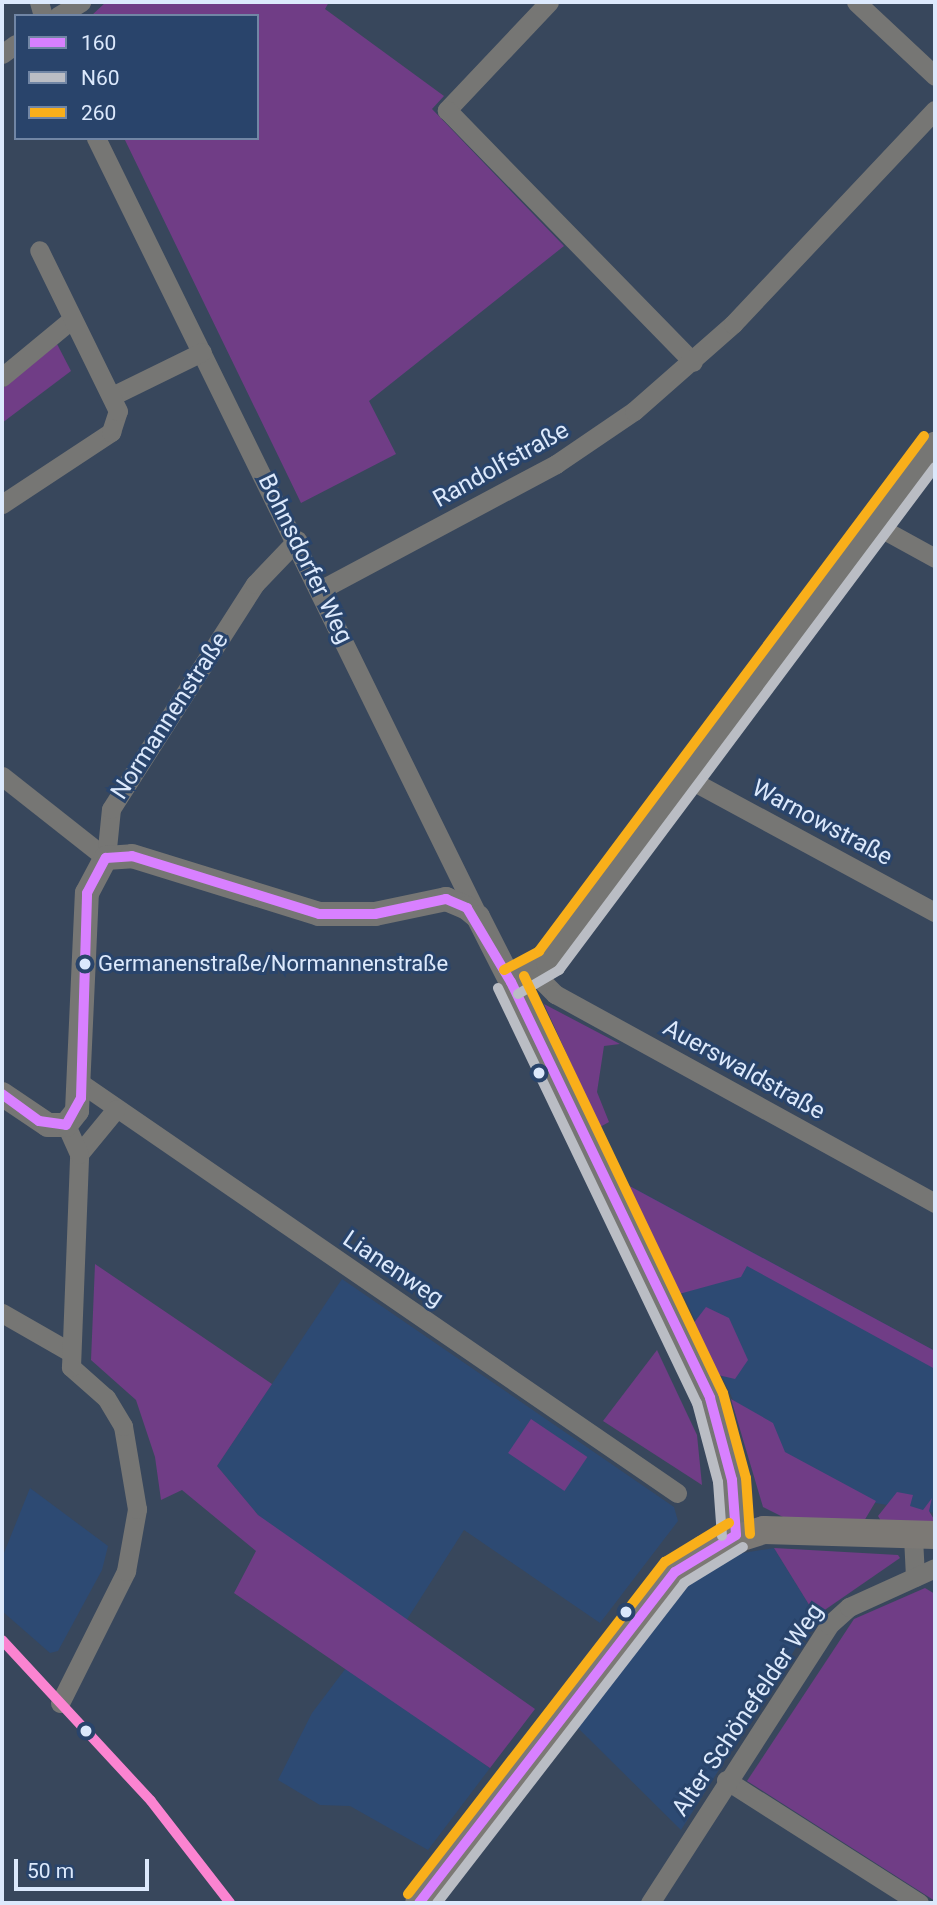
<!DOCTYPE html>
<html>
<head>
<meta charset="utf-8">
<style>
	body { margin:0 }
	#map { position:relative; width:937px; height:1905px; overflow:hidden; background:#38475c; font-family:Roboto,sans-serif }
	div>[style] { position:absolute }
	.built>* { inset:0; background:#2d4a73 }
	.green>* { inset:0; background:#703d86; transform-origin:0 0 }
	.minor>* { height:19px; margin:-9.5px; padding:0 9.5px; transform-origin:9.5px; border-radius:9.5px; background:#767674 }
	.tertiary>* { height:24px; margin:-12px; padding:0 12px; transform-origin:12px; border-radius:12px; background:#767674 }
	.secondary>* { height:28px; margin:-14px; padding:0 14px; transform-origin:14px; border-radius:14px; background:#7c7975 }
	.bus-1>* { height:10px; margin:-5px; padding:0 5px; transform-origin:5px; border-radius:5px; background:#d880ff }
	.bus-2>* { height:10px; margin:-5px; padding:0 5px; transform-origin:5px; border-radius:5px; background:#babdc4 }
	.bus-3>* { height:10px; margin:-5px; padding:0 5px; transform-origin:5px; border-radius:5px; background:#f9af1a }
	.bus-4>* { height:10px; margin:-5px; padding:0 5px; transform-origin:5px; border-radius:5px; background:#fb84d1 }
	.dots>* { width:19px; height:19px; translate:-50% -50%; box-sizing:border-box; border:4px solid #29446b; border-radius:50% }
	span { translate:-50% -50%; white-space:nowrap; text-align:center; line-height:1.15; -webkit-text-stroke:6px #29446b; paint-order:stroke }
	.bus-label { font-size:22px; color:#dce9fc }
	.left { translate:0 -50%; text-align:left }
	.street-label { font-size:24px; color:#dce9fc }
	.frame { position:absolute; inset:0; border:4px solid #dce9fc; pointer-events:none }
	.legend { position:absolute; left:14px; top:14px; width:245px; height:126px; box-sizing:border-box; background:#29446b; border:2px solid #7186a5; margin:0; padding:9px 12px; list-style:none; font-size:21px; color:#dce9fc }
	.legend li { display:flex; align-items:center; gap:14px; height:35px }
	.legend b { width:35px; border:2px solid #7186a5 }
	.scale { position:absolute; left:14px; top:1859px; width:135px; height:32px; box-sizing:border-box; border:4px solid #dce9fc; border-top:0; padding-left:9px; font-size:21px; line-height:24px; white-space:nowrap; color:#dce9fc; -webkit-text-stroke:5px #29446b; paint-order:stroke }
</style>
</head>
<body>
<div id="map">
	<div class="built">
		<div style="clip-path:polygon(632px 1187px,935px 1351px,935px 1513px,774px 1486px)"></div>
		<div style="clip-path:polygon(342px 1279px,674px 1507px,678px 1521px,600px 1623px,464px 1530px,406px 1621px,263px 1521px,217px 1466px)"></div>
		<div style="clip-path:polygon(30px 1488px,108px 1546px,102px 1570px,58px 1651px,50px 1653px,2px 1611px,2px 1558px)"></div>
		<div style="clip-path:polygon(774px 1548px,816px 1616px,681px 1830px,578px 1728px,689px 1582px,737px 1554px)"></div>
		<div style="clip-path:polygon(346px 1668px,490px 1768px,428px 1850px,350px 1806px,320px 1805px,278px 1780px,312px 1713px)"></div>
	</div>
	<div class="green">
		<div style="clip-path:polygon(106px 2px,329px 2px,325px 9px,444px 96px,432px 109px,564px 246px,369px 401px,396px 454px,301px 503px,124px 138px,257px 138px,257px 16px,91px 16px)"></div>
		<div style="clip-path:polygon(57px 344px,71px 371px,2px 423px,2px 389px)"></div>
		<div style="clip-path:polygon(544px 1004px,620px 1044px,604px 1046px,597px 1092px,609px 1122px,600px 1127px)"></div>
		<div style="clip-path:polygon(624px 1183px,935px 1351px,935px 1369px,747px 1266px,741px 1277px,679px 1294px)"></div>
		<div style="clip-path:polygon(95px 1264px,272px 1384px,217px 1466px,258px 1515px,535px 1709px,490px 1768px,234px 1593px,256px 1551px,182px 1490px,161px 1500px,155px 1457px,136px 1400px,91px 1360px)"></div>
		<div style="clip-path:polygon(706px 1307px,729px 1318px,748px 1360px,735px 1379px,718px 1375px,693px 1324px)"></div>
		<div style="clip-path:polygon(657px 1350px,697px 1435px,702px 1485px,603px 1421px)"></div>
		<div style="clip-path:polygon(731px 1399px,773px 1423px,785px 1452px,876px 1501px,864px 1521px,783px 1517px,763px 1507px)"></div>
		<div style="left:531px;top:1419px;width:68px;height:41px;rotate:34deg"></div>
		<div style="clip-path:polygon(897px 1492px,913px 1495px,910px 1506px,923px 1510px,932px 1498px,929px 1511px,935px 1521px,881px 1521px,878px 1516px)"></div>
		<div style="clip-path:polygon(774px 1548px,898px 1555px,900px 1558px,816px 1616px)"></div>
		<div style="clip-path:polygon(925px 1588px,935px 1594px,935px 1901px,747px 1781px,854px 1619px)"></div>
	</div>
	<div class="minor">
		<div style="left:39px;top:2px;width:15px;rotate:74deg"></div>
		<div style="left:549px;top:2px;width:149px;rotate:133.4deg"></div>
		<div style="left:447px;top:110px;width:352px;rotate:45.7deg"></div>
		<div style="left:856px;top:2px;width:108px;rotate:43.1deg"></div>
		<div style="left:58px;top:16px;width:27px;rotate:-31deg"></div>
		<div style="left:2px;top:54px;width:17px;rotate:-36deg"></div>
		<div style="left:96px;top:138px;width:867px;rotate:63.85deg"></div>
		<div style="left:2px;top:377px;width:91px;rotate:-39.6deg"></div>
		<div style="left:112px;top:396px;width:100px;rotate:-26.1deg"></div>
		<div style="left:2px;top:504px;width:131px;rotate:-33.4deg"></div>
		<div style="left:111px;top:432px;width:22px;rotate:-72deg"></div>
		<div style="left:118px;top:411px;width:179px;rotate:-116.1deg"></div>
		<div style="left:875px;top:525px;width:68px;rotate:28.8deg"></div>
		<div style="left:320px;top:590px;width:268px;rotate:-28.1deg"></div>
		<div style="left:556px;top:464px;width:94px;rotate:-34.2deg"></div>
		<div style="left:634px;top:411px;width:132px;rotate:-41.3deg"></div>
		<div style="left:733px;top:324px;width:294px;rotate:-46.7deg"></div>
		<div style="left:2px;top:776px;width:132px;rotate:38.3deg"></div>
		<div style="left:685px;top:777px;width:284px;rotate:28.4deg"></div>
		<div style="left:106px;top:858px;width:49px;rotate:-84.2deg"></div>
		<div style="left:111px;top:809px;width:267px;rotate:-57.4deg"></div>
		<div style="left:255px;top:584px;width:61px;rotate:-46.3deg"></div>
		<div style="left:534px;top:973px;width:30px;rotate:45deg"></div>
		<div style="left:555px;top:994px;width:434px;rotate:28.8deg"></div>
		<div style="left:82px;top:1084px;width:722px;rotate:34.5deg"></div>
		<div style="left:79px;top:1154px;width:58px;rotate:-50.6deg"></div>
		<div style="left:2px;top:1313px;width:78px;rotate:29.8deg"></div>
		<div style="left:913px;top:1537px;width:40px;rotate:87.1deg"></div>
		<div style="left:60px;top:1703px;width:148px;rotate:-63.4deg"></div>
		<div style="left:126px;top:1571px;width:63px;rotate:-79.9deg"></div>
		<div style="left:137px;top:1509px;width:84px;rotate:-99.6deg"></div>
		<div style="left:123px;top:1426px;width:33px;rotate:-121deg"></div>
		<div style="left:106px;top:1398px;width:47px;rotate:-138.5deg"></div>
		<div style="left:71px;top:1367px;width:213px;rotate:-87.8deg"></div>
		<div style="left:79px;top:1154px;width:32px;rotate:-114deg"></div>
		<div style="left:726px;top:1780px;width:229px;rotate:32.5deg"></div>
		<div style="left:650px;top:1903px;width:331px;rotate:-57.2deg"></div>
		<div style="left:829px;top:1625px;width:27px;rotate:-42deg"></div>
		<div style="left:849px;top:1607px;width:94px;rotate:-24.4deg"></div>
	</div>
	<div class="tertiary">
		<div style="left:511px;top:982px;width:42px;rotate:-28.4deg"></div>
		<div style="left:548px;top:962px;width:647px;rotate:-53.24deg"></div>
		<div style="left:2px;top:1094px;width:55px;rotate:34deg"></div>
		<div style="left:48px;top:1125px;width:18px"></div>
		<div style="left:66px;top:1125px;width:18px;rotate:-52deg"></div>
		<div style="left:77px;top:1111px;width:218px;rotate:-87.4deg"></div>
		<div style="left:87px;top:893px;width:40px;rotate:-62deg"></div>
		<div style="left:106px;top:858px;width:26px;rotate:-4deg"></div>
		<div style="left:132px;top:856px;width:196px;rotate:17.2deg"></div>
		<div style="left:319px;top:914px;width:56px"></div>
		<div style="left:375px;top:914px;width:73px;rotate:-11.9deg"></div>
		<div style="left:446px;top:899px;width:23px;rotate:23deg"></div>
		<div style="left:467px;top:908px;width:14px;rotate:39deg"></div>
		<div style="left:478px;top:917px;width:73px;rotate:63.1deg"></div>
		<div style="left:511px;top:982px;width:461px;rotate:64.4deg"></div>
		<div style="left:710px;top:1398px;width:85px;rotate:75deg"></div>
		<div style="left:732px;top:1480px;width:55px;rotate:85.8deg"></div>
	</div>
	<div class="secondary">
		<div style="left:419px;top:1903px;width:383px;rotate:-52.5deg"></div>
		<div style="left:652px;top:1599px;width:72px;rotate:-43.9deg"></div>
		<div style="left:704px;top:1549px;width:63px;rotate:-17.6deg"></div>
		<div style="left:764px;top:1530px;width:171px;rotate:1.7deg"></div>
	</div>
	<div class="bus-1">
		<div style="left:2px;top:1094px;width:46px;rotate:36.1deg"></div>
		<div style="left:39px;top:1121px;width:27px;rotate:8deg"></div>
		<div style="left:66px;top:1125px;width:31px;rotate:-61deg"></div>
		<div style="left:81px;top:1098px;width:205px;rotate:-88.3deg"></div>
		<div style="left:87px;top:893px;width:40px;rotate:-62deg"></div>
		<div style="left:106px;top:858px;width:26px;rotate:-4deg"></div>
		<div style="left:132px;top:856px;width:196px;rotate:17.2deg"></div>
		<div style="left:319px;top:914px;width:56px"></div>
		<div style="left:375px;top:914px;width:73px;rotate:-11.9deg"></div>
		<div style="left:446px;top:899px;width:23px;rotate:23deg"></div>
		<div style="left:467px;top:908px;width:86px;rotate:59.3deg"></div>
		<div style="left:511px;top:982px;width:461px;rotate:64.4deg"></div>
		<div style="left:710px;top:1398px;width:85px;rotate:75deg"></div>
		<div style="left:732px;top:1480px;width:55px;rotate:85.8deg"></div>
		<div style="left:419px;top:1903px;width:418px;rotate:-52.3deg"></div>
		<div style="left:675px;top:1572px;width:71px;rotate:-31.2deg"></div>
	</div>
	<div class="bus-2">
		<div style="left:498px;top:988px;width:460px;rotate:64.4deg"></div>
		<div style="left:697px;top:1403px;width:82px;rotate:75.1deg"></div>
		<div style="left:718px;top:1482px;width:54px;rotate:85.8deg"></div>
		<div style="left:518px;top:994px;width:48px;rotate:-30.3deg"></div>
		<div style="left:559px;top:970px;width:628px;rotate:-53.22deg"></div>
		<div style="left:437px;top:1903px;width:404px;rotate:-52.3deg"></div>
		<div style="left:684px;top:1583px;width:69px;rotate:-31.4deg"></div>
	</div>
	<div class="bus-3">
		<div style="left:504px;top:970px;width:40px;rotate:-28deg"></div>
		<div style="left:539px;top:951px;width:643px;rotate:-53.22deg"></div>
		<div style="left:524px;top:976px;width:462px;rotate:64.5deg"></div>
		<div style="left:723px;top:1393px;width:88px;rotate:74.9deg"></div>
		<div style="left:746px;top:1478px;width:56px;rotate:85.9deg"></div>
		<div style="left:408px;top:1894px;width:420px;rotate:-52.3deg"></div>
		<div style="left:665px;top:1562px;width:75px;rotate:-31.4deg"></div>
	</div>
	<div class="bus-4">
		<div style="left:2px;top:1640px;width:219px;rotate:47.2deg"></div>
		<div style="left:151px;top:1801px;width:129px;rotate:52.2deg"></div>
	</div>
	<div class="dots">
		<div style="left:85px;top:964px;background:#dce9fc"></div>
		<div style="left:539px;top:1073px;background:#dce9fc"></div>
		<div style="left:626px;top:1612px;background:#dce9fc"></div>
		<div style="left:86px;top:1731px;background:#dce9fc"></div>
	</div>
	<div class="bus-label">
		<span class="left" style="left:98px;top:964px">Germanenstraße/Normannenstraße</span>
	</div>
	<div class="street-label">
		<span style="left:501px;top:465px;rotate:-29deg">Randolfstraße</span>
		<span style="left:305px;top:559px;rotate:64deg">Bohnsdorfer Weg</span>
		<span style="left:170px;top:716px;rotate:-57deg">Normannenstraße</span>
		<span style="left:822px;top:823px;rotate:28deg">Warnowstraße</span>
		<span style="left:744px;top:1070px;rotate:29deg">Auerswaldstraße</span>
		<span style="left:393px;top:1269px;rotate:34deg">Lianenweg</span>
		<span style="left:748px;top:1710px;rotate:-56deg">Alter Schönefelder Weg</span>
	</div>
	<div class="frame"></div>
	<ul class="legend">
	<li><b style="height:9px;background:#d880ff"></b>160</li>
	<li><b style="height:9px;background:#babdc4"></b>N60</li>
	<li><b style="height:9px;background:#f9af1a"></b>260</li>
	</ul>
	<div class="scale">50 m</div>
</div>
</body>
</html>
